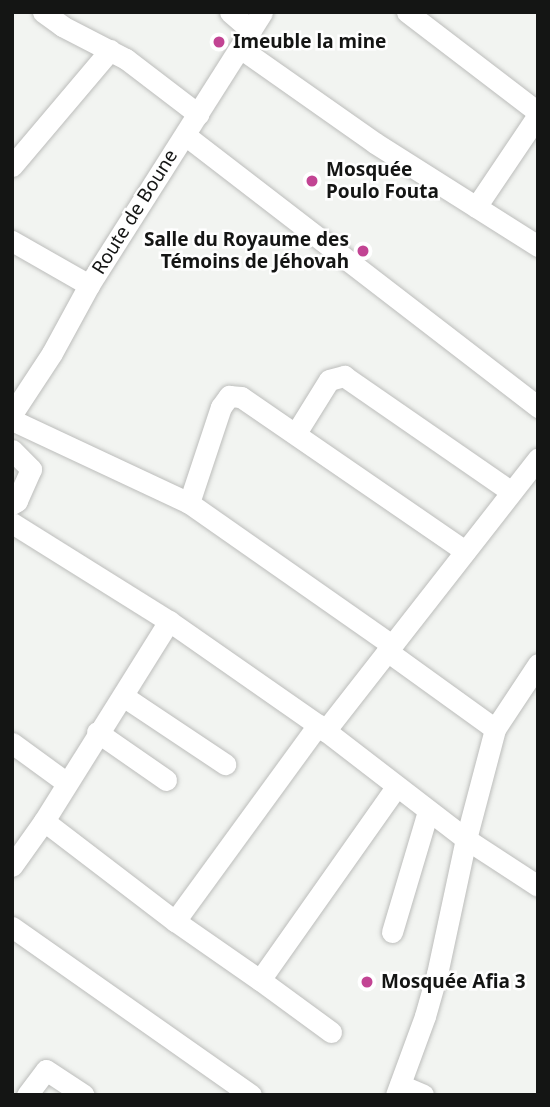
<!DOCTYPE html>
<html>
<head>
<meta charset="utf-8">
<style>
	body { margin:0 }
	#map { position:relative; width:550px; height:1107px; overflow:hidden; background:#f2f4f1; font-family:"Noto Sans",sans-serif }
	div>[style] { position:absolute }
	.roads { filter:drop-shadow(0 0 2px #bcbdbb) drop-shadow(0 0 2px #bcbdbb) }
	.minor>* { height:21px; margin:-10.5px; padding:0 10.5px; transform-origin:10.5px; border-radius:10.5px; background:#fff }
	.dots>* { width:19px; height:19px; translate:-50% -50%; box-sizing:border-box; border:4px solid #fff; border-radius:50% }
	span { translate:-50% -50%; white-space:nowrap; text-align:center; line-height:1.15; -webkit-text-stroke:5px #fff; paint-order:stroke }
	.poi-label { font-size:19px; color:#141514; font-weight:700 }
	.left { translate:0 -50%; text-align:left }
	.right { translate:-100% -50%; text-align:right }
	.street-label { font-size:19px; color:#141514 }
	.frame { position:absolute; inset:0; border:14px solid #141514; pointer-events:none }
</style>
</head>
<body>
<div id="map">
	<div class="roads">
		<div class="minor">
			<div style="left:43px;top:12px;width:24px;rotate:36deg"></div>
			<div style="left:62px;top:26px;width:72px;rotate:27.3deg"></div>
			<div style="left:126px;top:59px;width:91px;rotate:37.4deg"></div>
			<div style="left:230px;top:12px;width:28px;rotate:41deg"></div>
			<div style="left:407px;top:12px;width:165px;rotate:37.4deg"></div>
			<div style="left:240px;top:48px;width:165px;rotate:35.1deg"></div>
			<div style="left:375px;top:143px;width:193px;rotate:32.3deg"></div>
			<div style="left:185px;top:135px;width:446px;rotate:37.6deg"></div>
			<div style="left:12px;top:166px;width:152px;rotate:-49.8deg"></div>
			<div style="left:476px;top:207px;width:111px;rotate:-56deg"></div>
			<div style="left:12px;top:241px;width:89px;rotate:29.7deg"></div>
			<div style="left:12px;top:414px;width:73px;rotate:-56.7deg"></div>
			<div style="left:52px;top:353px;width:77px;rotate:-61.4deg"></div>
			<div style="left:89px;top:285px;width:323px;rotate:-57.6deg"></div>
			<div style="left:12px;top:420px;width:195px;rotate:25.1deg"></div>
			<div style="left:189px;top:503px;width:248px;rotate:35deg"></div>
			<div style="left:296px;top:433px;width:62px;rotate:-58.1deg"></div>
			<div style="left:329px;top:380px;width:16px;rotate:-15deg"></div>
			<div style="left:344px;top:376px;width:202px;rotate:34.7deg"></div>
			<div style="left:12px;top:450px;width:27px;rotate:45deg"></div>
			<div style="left:31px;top:469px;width:35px;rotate:114deg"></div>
			<div style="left:17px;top:501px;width:6px;rotate:149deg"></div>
			<div style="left:189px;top:503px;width:101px;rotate:-71.6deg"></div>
			<div style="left:221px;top:407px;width:14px;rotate:-54deg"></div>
			<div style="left:229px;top:396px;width:12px;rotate:5deg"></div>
			<div style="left:241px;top:397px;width:272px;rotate:34.5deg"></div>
			<div style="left:12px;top:523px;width:185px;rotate:32deg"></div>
			<div style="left:169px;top:621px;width:182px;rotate:34.9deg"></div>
			<div style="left:318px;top:725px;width:187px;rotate:37.6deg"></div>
			<div style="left:466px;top:839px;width:86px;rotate:33.1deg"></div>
			<div style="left:387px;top:651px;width:133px;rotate:35.8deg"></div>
			<div style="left:123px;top:696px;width:123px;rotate:33.7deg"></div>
			<div style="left:325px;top:731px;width:346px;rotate:-52deg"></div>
			<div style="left:97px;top:732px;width:84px;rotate:34.8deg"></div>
			<div style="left:12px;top:743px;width:68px;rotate:36deg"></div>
			<div style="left:44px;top:821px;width:165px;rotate:37.4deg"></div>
			<div style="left:175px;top:921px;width:103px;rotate:34.8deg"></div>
			<div style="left:260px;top:980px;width:236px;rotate:-54.8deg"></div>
			<div style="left:12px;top:866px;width:55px;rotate:-54.6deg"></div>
			<div style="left:44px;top:821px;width:236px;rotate:-58deg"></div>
			<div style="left:175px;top:921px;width:243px;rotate:-53.9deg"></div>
			<div style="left:12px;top:927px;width:292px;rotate:35.1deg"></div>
			<div style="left:392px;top:932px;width:126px;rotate:-73.4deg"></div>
			<div style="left:260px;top:980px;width:88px;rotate:36.2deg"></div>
			<div style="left:400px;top:1085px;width:25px;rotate:23deg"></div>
			<div style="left:27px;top:1095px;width:31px;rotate:-53deg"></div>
			<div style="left:46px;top:1070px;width:45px;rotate:33.3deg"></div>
			<div style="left:396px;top:1095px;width:84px;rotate:-69.8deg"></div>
			<div style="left:425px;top:1016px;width:44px;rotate:-74.1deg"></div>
			<div style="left:437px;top:974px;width:138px;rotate:-77.9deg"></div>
			<div style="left:466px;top:839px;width:114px;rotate:-75.2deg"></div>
			<div style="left:495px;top:729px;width:78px;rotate:-56.5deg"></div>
		</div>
	</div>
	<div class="dots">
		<div style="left:219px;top:42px;background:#c24493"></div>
		<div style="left:312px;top:181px;background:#c24493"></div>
		<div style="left:363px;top:251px;background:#c24493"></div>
		<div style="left:367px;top:982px;background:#c24493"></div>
	</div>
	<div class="poi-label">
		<span class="left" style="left:233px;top:42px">Imeuble la mine</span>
		<span class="left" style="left:326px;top:181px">Mosquée<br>Poulo Fouta</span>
		<span class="right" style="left:349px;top:251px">Salle du Royaume des<br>Témoins de Jéhovah</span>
		<span class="left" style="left:381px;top:982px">Mosquée Afia 3</span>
	</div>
	<div class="street-label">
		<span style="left:135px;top:212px;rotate:-58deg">Route de Boune</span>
	</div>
	<div class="frame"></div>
</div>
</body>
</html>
